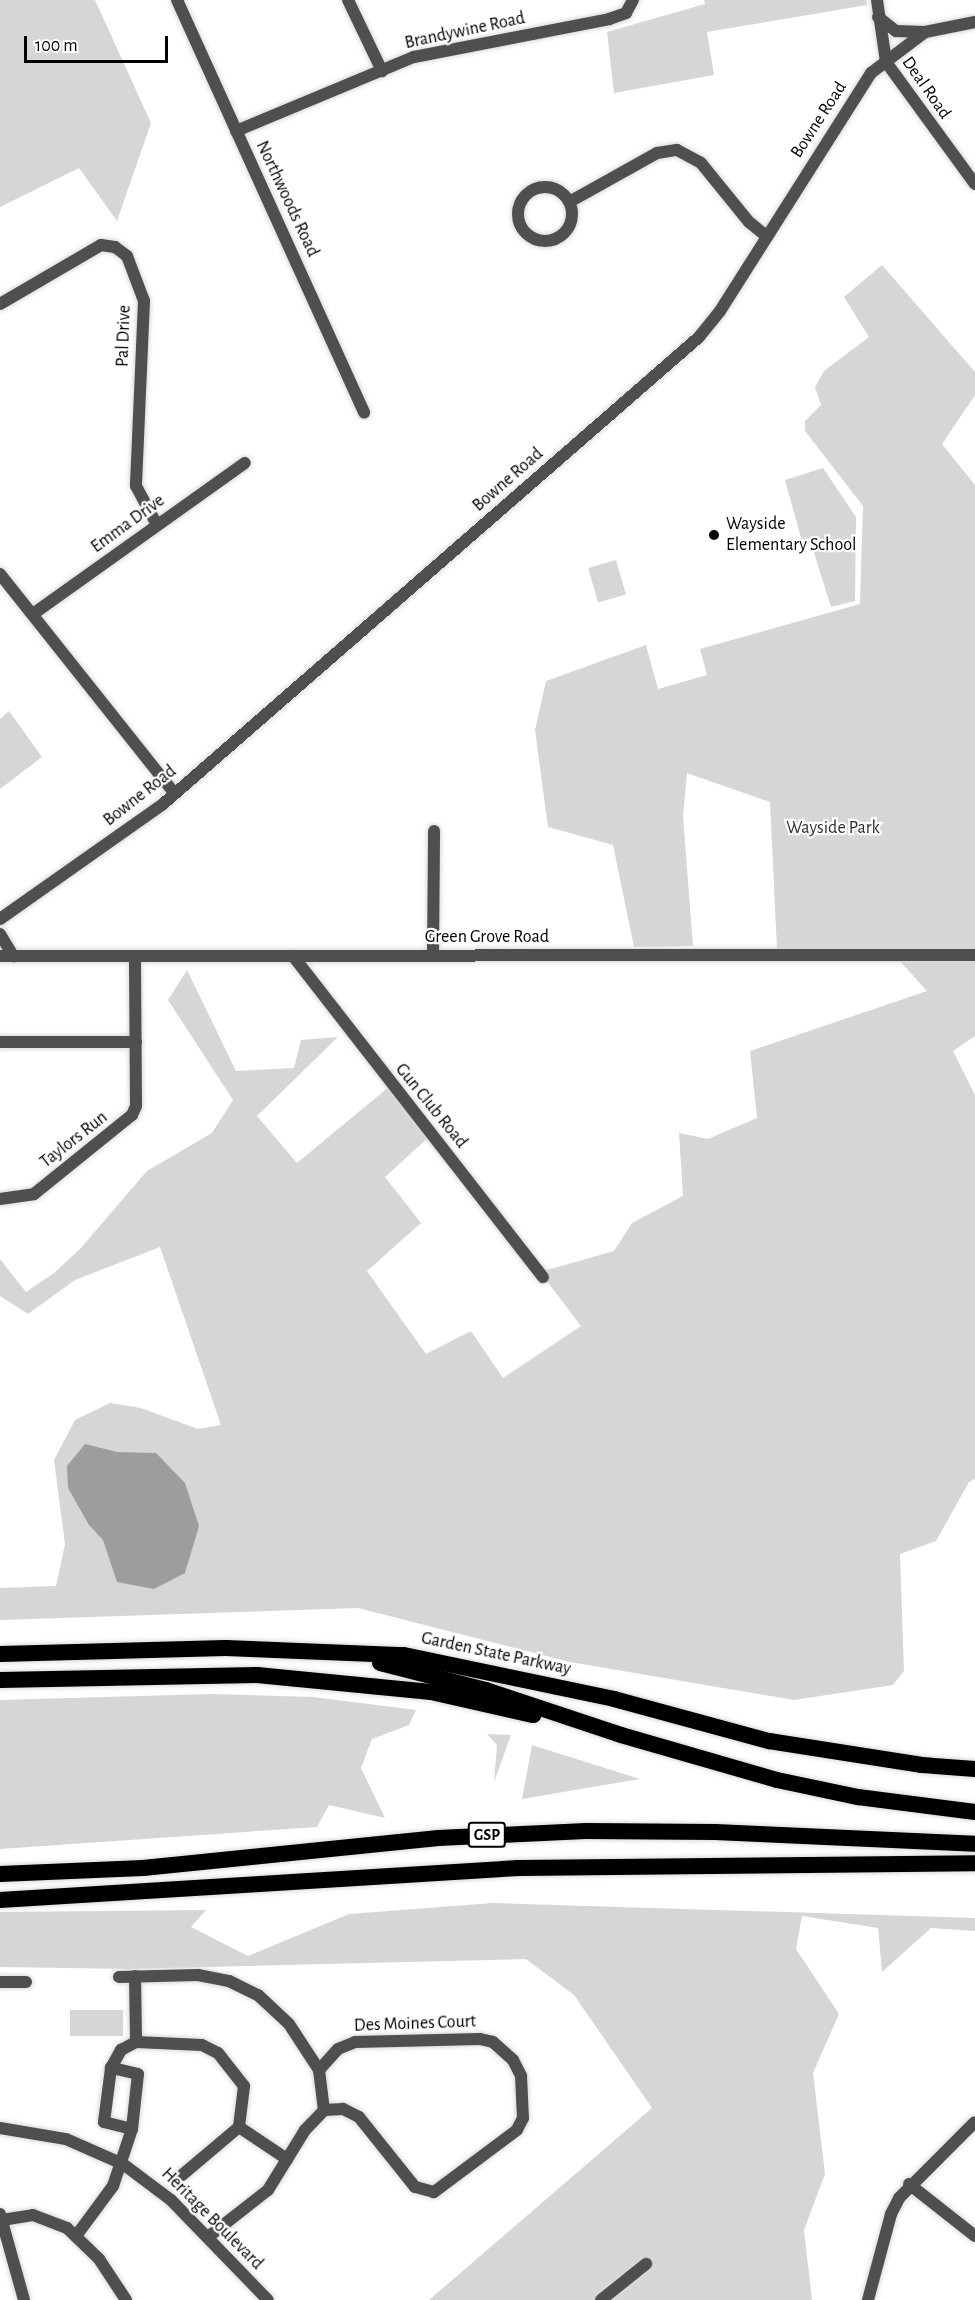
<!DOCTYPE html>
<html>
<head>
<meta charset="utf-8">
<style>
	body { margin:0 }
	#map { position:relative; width:975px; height:2300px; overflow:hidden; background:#fff; font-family:"Alegreya Sans",sans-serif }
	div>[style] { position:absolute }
	.green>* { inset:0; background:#d6d6d6; transform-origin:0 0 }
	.water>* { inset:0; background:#9d9d9d }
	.roads { filter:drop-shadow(0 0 2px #dbdbdb) drop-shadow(0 0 2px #dbdbdb) }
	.minor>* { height:12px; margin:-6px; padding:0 6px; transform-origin:6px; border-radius:6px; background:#4f4f4f }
	.minor>.ring { margin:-6px; padding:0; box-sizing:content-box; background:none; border:12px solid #4f4f4f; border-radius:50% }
	.highway>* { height:16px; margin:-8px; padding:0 8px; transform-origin:8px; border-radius:8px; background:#000 }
	.dots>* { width:16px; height:16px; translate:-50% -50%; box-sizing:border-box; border:3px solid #fff; border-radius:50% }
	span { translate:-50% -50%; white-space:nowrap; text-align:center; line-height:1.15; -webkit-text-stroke:4.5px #fff; paint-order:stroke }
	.shield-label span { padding:2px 4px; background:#fff; border:2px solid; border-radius:4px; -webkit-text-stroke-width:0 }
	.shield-label { font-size:16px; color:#000; font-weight:700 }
	.street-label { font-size:18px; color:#000 }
	.poi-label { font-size:18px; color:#000 }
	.left { translate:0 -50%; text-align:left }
	.park-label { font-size:18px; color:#2d2d2d }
	.scale { position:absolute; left:24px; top:36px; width:144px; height:27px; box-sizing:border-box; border:3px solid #000; border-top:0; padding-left:8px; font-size:18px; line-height:21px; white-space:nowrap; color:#000; -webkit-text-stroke:4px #fff; paint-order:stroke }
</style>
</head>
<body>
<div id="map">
	<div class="green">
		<div style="clip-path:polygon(0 0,95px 0,151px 123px,117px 221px,79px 168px,0 207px)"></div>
		<div style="clip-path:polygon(704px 0,866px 0,867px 5px,707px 32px,714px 75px,614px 93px,607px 32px,705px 4px)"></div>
		<div style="clip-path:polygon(882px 265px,975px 372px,975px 395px,942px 444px,975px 485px,975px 1036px,953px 1051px,975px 1095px,975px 1479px,969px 1482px,936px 1541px,900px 1554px,904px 1671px,893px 1685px,794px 1700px,570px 1662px,358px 1608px,0 1620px,0 1588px,56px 1586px,65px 1544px,54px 1460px,75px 1420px,110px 1403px,141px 1408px,198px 1429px,221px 1425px,160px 1247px,75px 1280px,28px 1314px,0 1296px,0 1259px,26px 1292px,54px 1273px,80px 1249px,147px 1171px,212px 1133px,233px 1100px,168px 1000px,187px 970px,236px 1071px,294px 1068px,301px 1040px,338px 1037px,257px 1116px,297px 1163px,390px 1086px,430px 1136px,385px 1177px,421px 1223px,367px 1271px,426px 1354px,471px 1331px,503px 1378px,581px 1326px,540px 1272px,614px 1251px,632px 1223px,683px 1196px,679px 1133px,708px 1139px,757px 1118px,750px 1051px,927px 991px,896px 957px,777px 950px,770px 802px,687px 773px,683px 816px,693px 946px,634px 947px,613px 845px,548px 827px,535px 730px,546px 681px,646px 645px,658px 689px,707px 675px,700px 649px,860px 604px,863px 506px,805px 431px,805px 421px,821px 405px,815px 387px,824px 371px,869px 337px,844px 297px)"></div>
		<div style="clip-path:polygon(823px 468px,856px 517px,855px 601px,831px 607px,811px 543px,803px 545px,785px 480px)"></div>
		<div style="left:616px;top:560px;width:36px;height:29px;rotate:74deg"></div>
		<div style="clip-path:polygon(9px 711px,42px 757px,0 789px,0 719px)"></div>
		<div style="clip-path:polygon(211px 1694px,313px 1697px,416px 1710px,409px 1725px,372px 1739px,361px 1768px,385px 1818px,329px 1805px,317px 1827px,0 1849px,0 1700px)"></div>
		<div style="clip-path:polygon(487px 1734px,511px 1735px,494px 1782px,497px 1745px)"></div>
		<div style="clip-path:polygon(532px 1745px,640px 1779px,522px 1799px)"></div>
		<div style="clip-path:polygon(493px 1903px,975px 1918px,975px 1931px,931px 1928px,882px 1972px,878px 1928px,802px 1916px,796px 1949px,839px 2014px,813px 2073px,825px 2174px,804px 2230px,812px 2300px,429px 2300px,652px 2108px,574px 1995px,526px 1959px,129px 1969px,0 1967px,0 1912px,206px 1910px,191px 1927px,248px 1956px,349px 1914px)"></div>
		<div style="left:70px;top:2010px;width:53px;height:26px"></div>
	</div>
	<div class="water">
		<div style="clip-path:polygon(85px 1444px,117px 1452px,156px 1453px,185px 1483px,199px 1526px,185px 1573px,154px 1589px,117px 1582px,103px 1540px,89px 1525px,68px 1488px,67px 1466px)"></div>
	</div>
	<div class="roads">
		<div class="minor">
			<div style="left:177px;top:0;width:453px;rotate:65.6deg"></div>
			<div style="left:348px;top:0;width:79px;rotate:64.4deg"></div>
			<div style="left:877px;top:0;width:63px;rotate:81.7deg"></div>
			<div style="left:886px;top:62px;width:151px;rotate:53.9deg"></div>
			<div style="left:878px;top:17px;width:23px;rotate:38deg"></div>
			<div style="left:896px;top:31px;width:29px;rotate:2deg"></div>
			<div style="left:236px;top:131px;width:193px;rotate:-22.6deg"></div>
			<div style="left:414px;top:57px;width:199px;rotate:-11deg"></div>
			<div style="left:609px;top:19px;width:18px;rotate:-19deg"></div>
			<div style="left:626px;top:13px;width:15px;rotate:-62deg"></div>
			<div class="ring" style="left:518px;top:187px;width:42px;height:42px"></div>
			<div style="left:571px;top:201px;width:98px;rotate:-29.2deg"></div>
			<div style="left:657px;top:153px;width:20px;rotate:-9deg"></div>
			<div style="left:677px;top:150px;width:27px;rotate:28deg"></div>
			<div style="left:701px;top:163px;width:76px;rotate:50.9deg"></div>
			<div style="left:749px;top:222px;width:22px;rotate:39deg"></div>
			<div style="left:0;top:304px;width:117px;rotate:-30.3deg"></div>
			<div style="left:101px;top:245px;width:14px;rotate:8deg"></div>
			<div style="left:115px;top:247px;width:15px;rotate:37deg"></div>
			<div style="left:127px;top:256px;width:48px;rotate:69.3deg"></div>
			<div style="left:144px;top:301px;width:185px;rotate:92.5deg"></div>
			<div style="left:136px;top:486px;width:44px;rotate:61.7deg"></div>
			<div style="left:0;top:574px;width:280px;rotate:51.5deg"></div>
			<div style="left:33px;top:614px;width:260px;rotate:-35.5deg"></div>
			<div style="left:0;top:919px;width:199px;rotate:-35.2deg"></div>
			<div style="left:163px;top:804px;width:711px;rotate:-41.06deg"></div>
			<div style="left:699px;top:337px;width:33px;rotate:-51deg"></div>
			<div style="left:720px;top:311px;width:282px;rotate:-57.6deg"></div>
			<div style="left:871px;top:73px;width:68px;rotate:-37.2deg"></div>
			<div style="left:925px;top:32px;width:51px;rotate:-11.3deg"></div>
			<div style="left:0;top:934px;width:26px;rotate:59deg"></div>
			<div style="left:433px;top:955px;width:124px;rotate:-89.5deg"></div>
			<div style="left:0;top:956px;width:975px;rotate:-0.06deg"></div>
			<div style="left:293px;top:956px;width:407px;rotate:52.1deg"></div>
			<div style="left:0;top:1042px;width:136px"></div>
			<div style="left:0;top:1199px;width:34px;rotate:-8deg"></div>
			<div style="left:34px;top:1194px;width:126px;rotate:-38.9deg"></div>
			<div style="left:132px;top:1115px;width:10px;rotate:-66deg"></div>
			<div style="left:136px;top:1106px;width:150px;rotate:-90.4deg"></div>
			<div style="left:135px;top:1976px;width:66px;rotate:89.1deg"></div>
			<div style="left:119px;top:1977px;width:79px;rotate:-1.5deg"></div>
			<div style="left:198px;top:1975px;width:32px;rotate:11deg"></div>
			<div style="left:229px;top:1981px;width:32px;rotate:26deg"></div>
			<div style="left:258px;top:1995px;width:42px;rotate:43.1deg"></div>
			<div style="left:289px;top:2024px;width:55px;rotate:56.9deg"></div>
			<div style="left:319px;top:2070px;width:40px;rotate:82.9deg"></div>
			<div style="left:0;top:1982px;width:26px"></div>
			<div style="left:319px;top:2070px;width:28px;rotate:-48deg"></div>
			<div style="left:338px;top:2049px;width:18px;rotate:-22deg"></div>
			<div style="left:355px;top:2042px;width:125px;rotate:-1.4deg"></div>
			<div style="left:480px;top:2039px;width:13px;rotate:13deg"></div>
			<div style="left:493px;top:2042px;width:27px;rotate:42deg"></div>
			<div style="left:513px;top:2060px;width:18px;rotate:63deg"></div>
			<div style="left:521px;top:2076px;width:42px;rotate:87.3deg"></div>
			<div style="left:523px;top:2118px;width:13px;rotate:117deg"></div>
			<div style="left:517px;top:2130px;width:104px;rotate:143.2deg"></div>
			<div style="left:434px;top:2192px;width:20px;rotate:-165deg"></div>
			<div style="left:415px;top:2187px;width:90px;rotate:-128.7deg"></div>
			<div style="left:359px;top:2117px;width:18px;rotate:-153deg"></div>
			<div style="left:343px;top:2109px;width:19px;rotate:177deg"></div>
			<div style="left:239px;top:2127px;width:58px;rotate:33.7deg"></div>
			<div style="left:0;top:2128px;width:67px;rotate:9.5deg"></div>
			<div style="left:66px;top:2139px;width:62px;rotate:23.7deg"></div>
			<div style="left:123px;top:2164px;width:60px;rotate:36.9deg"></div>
			<div style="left:171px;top:2200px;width:139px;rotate:45.9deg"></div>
			<div style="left:132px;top:2129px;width:29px;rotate:-166deg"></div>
			<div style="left:104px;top:2122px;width:54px;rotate:-82.6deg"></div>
			<div style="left:111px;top:2068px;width:21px;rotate:-61deg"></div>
			<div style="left:121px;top:2050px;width:17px;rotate:-28deg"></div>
			<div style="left:136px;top:2042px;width:66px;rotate:2.6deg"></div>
			<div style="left:202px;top:2045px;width:18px;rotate:27deg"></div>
			<div style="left:218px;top:2053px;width:42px;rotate:51.8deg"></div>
			<div style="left:244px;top:2086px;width:41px;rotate:97deg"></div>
			<div style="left:239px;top:2127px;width:75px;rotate:139.9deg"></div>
			<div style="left:909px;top:2184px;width:84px;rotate:38.2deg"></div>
			<div style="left:0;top:2214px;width:89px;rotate:74.4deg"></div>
			<div style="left:2px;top:2220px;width:31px;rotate:-9deg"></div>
			<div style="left:33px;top:2215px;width:36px;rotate:21deg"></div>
			<div style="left:67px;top:2228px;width:45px;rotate:44.1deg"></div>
			<div style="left:99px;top:2259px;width:49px;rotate:56.6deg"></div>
			<div style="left:76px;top:2236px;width:62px;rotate:-53.5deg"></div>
			<div style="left:113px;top:2186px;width:60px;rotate:-71.6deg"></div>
			<div style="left:132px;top:2129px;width:55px;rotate:-83.8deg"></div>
			<div style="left:138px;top:2074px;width:28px;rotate:-167deg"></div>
			<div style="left:208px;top:2237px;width:76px;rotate:-38.1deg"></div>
			<div style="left:268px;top:2190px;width:70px;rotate:-58.3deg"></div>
			<div style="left:305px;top:2130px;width:28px;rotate:-46deg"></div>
			<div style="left:601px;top:2300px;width:58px;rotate:-38.7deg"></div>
			<div style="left:868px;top:2300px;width:89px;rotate:-75deg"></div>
			<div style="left:891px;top:2214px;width:18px;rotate:-63deg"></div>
			<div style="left:899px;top:2198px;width:107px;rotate:-45deg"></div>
		</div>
		<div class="highway">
			<div style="left:0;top:1654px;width:226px;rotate:-1.5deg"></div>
			<div style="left:226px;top:1648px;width:178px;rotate:2.3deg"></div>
			<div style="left:404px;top:1655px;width:215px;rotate:11.8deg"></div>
			<div style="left:614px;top:1699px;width:161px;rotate:15.2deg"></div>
			<div style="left:769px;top:1741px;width:155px;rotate:8.9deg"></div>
			<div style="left:922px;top:1765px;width:53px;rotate:4.3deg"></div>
			<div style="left:380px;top:1663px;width:109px;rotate:14.3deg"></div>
			<div style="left:486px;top:1690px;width:142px;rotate:18.4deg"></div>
			<div style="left:621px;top:1735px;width:162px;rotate:16.1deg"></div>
			<div style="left:777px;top:1780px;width:83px;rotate:11.9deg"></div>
			<div style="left:858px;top:1797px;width:118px;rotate:7.3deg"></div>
			<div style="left:0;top:1680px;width:257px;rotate:-1.1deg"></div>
			<div style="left:257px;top:1675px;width:175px;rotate:5.6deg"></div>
			<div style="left:431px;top:1692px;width:105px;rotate:12.7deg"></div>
			<div style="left:0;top:1874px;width:143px;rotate:-2.4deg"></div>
			<div style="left:143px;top:1868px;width:297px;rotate:-5.8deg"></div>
			<div style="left:438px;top:1838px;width:148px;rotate:-2.7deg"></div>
			<div style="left:586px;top:1831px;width:129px;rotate:0.4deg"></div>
			<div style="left:715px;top:1832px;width:260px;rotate:2.6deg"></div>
			<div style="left:0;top:1900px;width:520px;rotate:-3.53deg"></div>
			<div style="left:519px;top:1868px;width:456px;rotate:-0.6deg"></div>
		</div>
	</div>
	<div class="dots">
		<div style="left:714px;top:535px;background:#000"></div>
	</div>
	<div class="shield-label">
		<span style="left:487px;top:1835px">GSP</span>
	</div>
	<div class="street-label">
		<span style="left:465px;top:31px;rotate:-12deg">Brandywine Road</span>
		<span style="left:926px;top:88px;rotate:55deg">Deal Road</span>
		<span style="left:819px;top:120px;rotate:-57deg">Bowne Road</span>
		<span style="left:287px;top:199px;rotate:65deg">Northwoods Road</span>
		<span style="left:124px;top:336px;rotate:-88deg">Pal Drive</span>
		<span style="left:508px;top:480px;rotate:-41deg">Bowne Road</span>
		<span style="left:128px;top:524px;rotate:-36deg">Emma Drive</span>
		<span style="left:140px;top:796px;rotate:-38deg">Bowne Road</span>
		<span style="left:487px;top:937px">Green Grove Road</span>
		<span style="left:431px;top:1106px;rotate:51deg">Gun Club Road</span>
		<span style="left:74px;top:1140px;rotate:-38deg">Taylors Run</span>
		<span style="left:496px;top:1654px;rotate:12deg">Garden State Parkway</span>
		<span style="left:415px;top:2024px;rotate:-2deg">Des Moines Court</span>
		<span style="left:212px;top:2219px;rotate:45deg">Heritage Boulevard</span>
	</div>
	<div class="poi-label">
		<span class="left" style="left:726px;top:535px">Wayside<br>Elementary School</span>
	</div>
	<div class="park-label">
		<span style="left:833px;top:828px">Wayside Park</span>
	</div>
	<div class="scale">100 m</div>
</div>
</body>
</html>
